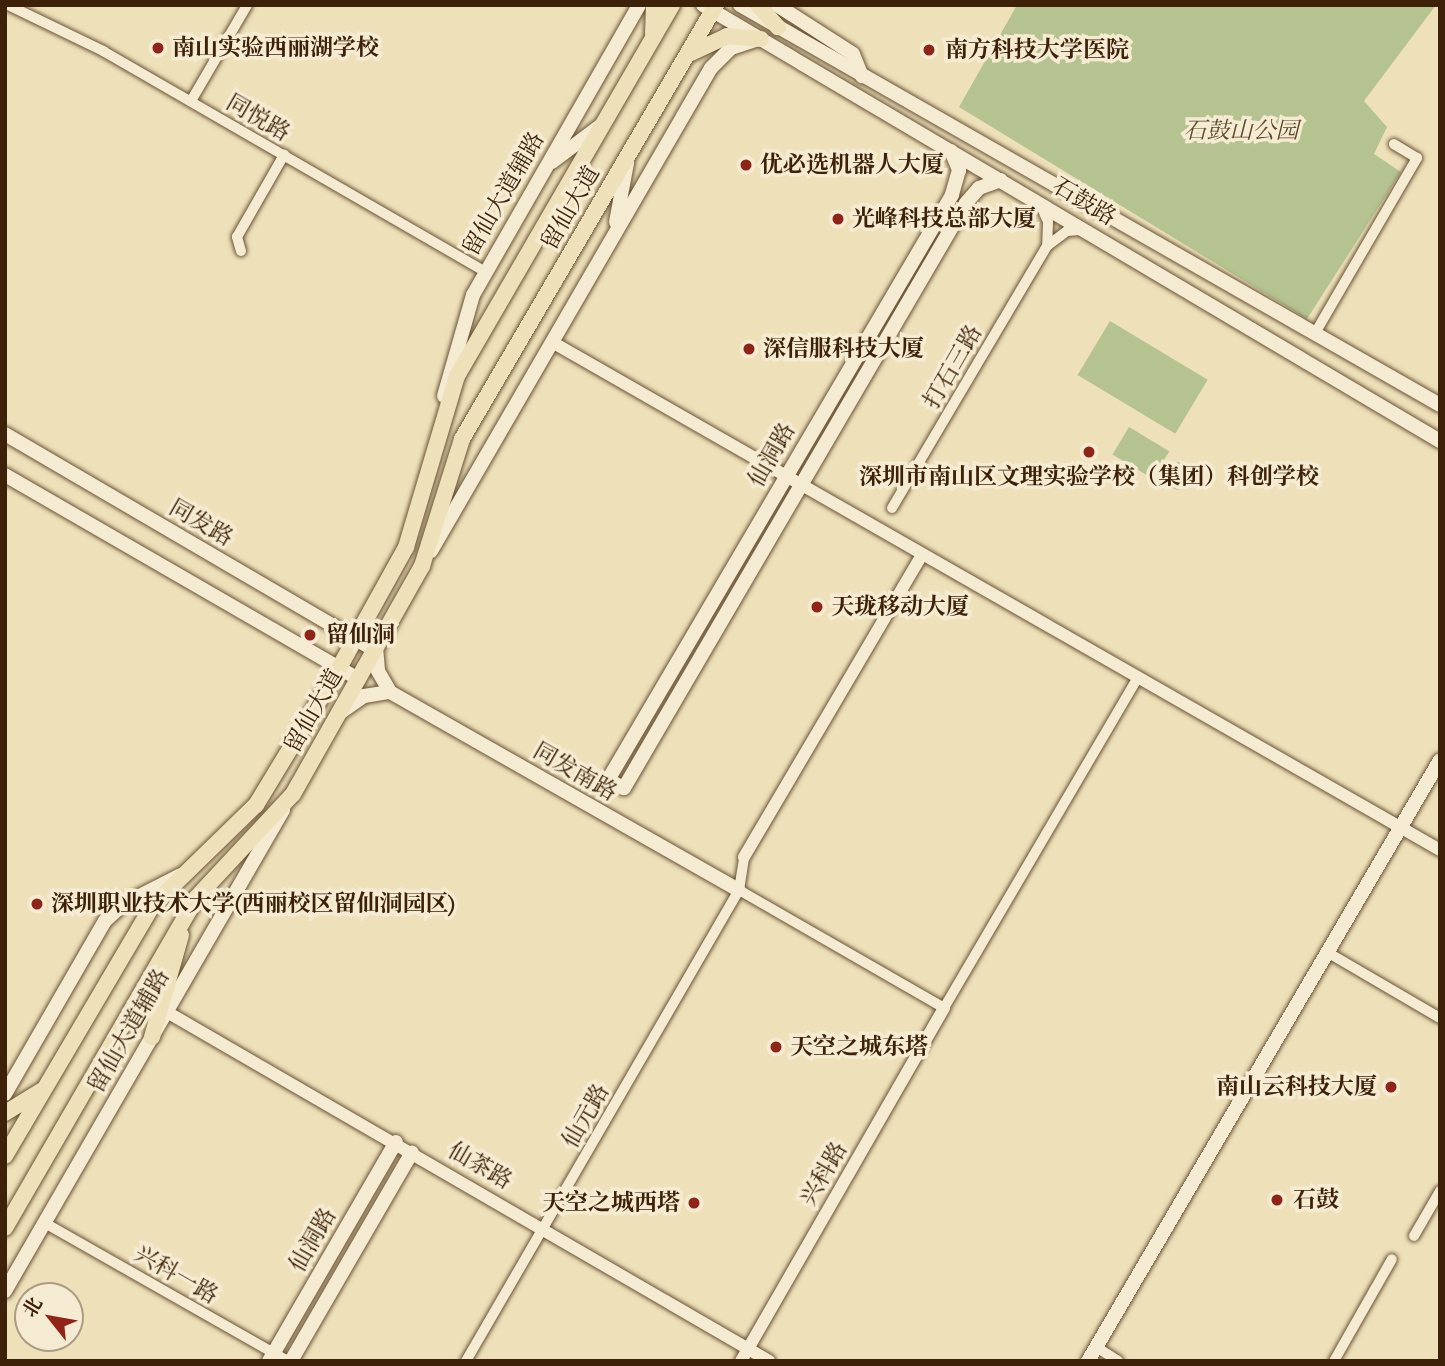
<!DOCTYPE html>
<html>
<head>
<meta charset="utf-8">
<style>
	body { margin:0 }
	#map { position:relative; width:1445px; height:1366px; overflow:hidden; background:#eee0b9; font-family:"IM FELL French Canon","Noto Serif SC",serif }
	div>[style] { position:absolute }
	.green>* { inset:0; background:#b5c391; transform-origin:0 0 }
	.round { border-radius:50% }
	.roads { filter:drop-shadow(0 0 2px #695235) drop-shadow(0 0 2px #695235) }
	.minor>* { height:10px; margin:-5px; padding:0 5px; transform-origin:5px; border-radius:5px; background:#f4ebd2 }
	.tertiary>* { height:12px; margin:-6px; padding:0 6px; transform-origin:6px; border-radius:6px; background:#f4ebd2 }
	.secondary>* { height:14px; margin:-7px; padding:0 7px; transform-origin:7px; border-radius:7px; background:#f4ebd2 }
	.primary>* { height:16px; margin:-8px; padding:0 8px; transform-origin:8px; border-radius:8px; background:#eee0b9 }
	.dots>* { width:19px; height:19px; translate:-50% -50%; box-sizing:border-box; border:4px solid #f4ebd2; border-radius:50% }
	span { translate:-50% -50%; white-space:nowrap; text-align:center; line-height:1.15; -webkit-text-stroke:7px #f4ebd2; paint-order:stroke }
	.poi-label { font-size:23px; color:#3d2209; font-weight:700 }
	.left { translate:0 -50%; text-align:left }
	.right { translate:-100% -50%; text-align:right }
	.street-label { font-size:23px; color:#3d2209 }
	.park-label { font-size:23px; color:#5b4a2b; font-style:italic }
	.frame { position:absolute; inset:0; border:7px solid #3d2209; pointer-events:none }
	.north { position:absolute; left:14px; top:1282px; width:70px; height:70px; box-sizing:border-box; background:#f4ebd2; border:2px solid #ab9b82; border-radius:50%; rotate:301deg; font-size:19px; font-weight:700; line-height:28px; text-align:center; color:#3d2209 }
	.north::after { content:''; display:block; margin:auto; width:24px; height:32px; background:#8f2418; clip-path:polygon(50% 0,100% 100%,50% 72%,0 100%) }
</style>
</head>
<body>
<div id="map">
	<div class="green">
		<div style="clip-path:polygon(1017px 5px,1436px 5px,1364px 101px,1387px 127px,1374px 154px,1401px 172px,1307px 319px,959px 107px)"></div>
		<div style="left:1110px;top:321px;width:114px;height:63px;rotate:31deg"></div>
		<div style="left:1129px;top:427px;width:47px;height:32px;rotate:31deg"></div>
		<div class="round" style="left:1166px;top:462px;width:28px;height:28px"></div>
	</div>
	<div class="roads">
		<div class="minor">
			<div style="left:8px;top:5px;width:106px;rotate:25.8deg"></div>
			<div style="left:103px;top:51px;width:442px;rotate:30deg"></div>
			<div style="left:191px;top:101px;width:111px;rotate:-59.7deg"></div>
			<div style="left:1041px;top:206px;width:17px;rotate:66deg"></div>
			<div style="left:1048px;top:222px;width:23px;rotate:92deg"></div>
			<div style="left:241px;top:251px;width:15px;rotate:-106deg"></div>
			<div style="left:237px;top:237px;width:95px;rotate:-60.2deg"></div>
			<div style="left:1314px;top:335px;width:205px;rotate:-59.8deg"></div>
			<div style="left:1417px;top:158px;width:27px;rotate:-149deg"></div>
			<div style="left:892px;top:508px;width:304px;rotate:-59.4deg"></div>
			<div style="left:1047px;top:246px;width:25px;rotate:-37deg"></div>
			<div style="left:1067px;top:231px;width:16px;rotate:-4deg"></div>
			<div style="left:739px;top:890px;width:237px;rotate:29.9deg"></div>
			<div style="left:944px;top:1008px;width:379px;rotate:-59.6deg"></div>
			<div style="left:1327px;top:952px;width:131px;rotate:30.3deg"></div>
			<div style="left:45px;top:1223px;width:279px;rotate:29.6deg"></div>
			<div style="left:1414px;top:1236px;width:52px;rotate:-60deg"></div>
			<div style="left:1096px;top:1347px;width:26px;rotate:32deg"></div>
			<div style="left:466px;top:1361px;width:544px;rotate:-59.9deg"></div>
			<div style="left:739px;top:890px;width:33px;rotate:-81deg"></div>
			<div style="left:1334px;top:1361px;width:117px;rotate:-60.4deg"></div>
		</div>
		<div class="tertiary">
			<div style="left:552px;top:342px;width:1023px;rotate:29.77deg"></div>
			<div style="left:744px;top:857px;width:349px;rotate:-59.5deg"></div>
			<div style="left:167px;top:1012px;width:696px;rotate:30.1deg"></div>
			<div style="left:741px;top:1361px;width:407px;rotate:-60.1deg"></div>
		</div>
		<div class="secondary">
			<div style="left:703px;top:5px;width:856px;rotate:30.61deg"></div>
			<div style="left:740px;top:5px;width:806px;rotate:29.74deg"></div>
			<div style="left:777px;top:5px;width:90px;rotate:32.8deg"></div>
			<div style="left:853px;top:54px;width:24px;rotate:68deg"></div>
			<div style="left:951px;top:151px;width:21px;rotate:67deg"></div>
			<div style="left:959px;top:170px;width:26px;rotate:106deg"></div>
			<div style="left:952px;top:195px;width:679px;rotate:120.46deg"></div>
			<div style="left:608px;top:780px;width:18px;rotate:27deg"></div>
			<div style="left:624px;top:788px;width:678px;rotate:-59.69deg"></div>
			<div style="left:966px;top:203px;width:20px;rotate:-49deg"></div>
			<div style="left:979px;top:188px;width:23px;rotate:-20deg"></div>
			<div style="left:552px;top:162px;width:60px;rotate:-36.9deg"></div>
			<div style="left:616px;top:222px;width:60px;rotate:-79.4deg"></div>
			<div style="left:444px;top:396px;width:105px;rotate:-74deg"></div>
			<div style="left:473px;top:295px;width:334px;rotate:-60.2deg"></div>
			<div style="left:5px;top:434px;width:428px;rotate:30.3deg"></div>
			<div style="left:5px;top:475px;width:408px;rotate:30deg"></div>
			<div style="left:431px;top:551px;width:558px;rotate:-59.9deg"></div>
			<div style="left:711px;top:68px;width:28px;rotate:-45deg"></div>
			<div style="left:731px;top:48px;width:26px;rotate:-18deg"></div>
			<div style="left:376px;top:647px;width:24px;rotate:85deg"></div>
			<div style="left:378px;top:671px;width:24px;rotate:60deg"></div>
			<div style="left:390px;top:692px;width:401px;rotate:29.6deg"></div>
			<div style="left:341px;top:712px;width:28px;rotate:-35deg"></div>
			<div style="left:364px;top:696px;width:26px;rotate:-9deg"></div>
			<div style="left:5px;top:1094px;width:200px;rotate:-60deg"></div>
			<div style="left:105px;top:921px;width:23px;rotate:-43deg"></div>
			<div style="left:122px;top:905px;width:66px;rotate:-27deg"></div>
			<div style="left:5px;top:1291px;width:556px;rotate:-59.97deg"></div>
			<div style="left:269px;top:1361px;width:253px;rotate:-59.9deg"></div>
			<div style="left:291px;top:1361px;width:241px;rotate:-59.9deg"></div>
			<div style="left:1088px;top:1361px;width:696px;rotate:-59.64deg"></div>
		</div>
		<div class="primary">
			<div style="left:758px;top:5px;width:30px;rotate:48deg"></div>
			<div style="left:653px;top:34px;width:29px;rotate:-88deg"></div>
			<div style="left:691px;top:53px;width:40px;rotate:-25deg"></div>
			<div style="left:727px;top:36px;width:34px;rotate:5deg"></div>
			<div style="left:152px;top:1037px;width:106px;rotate:-74.1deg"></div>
			<div style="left:5px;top:1113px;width:42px;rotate:-31.4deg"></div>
			<div style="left:5px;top:1156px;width:291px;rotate:-59.5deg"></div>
			<div style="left:153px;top:905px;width:144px;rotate:-44.2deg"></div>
			<div style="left:256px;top:805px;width:160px;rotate:-58.8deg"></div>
			<div style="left:339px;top:668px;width:138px;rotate:-61deg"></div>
			<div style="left:406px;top:547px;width:178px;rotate:-73.4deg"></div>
			<div style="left:457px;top:376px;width:429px;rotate:-59.9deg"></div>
			<div style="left:5px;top:1228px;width:381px;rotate:-59.9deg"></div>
			<div style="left:196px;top:898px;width:142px;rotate:-47deg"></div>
			<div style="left:293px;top:794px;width:262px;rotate:-60.5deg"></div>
			<div style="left:422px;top:566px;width:133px;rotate:-72.5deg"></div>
			<div style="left:462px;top:439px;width:503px;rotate:-59.66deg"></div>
		</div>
	</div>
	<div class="dots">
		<div style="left:158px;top:48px;background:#8f2418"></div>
		<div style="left:929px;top:50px;background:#8f2418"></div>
		<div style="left:746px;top:165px;background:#8f2418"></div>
		<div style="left:838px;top:219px;background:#8f2418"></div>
		<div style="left:749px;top:349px;background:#8f2418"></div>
		<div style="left:1089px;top:452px;background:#8f2418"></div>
		<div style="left:817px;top:607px;background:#8f2418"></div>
		<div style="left:310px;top:635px;background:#8f2418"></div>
		<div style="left:37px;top:904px;background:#8f2418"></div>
		<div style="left:776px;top:1047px;background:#8f2418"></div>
		<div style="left:1391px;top:1087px;background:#8f2418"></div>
		<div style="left:1277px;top:1200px;background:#8f2418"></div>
		<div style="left:694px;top:1203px;background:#8f2418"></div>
	</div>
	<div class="poi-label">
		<span class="left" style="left:172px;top:48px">南山实验西丽湖学校</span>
		<span class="left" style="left:945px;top:50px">南方科技大学医院</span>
		<span class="left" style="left:760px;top:165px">优必选机器人大厦</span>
		<span class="left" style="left:852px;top:219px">光峰科技总部大厦</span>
		<span class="left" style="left:763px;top:349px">深信服科技大厦</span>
		<span style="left:1089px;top:477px">深圳市南山区文理实验学校（集团）科创学校</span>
		<span class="left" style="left:831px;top:607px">天珑移动大厦</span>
		<span class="left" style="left:326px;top:635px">留仙洞</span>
		<span class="left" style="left:51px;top:904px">深圳职业技术大学(西丽校区留仙洞园区)</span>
		<span class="left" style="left:790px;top:1047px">天空之城东塔</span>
		<span class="right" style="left:1377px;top:1087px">南山云科技大厦</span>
		<span class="left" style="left:1293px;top:1200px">石鼓</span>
		<span class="right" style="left:680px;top:1203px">天空之城西塔</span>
	</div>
	<div class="street-label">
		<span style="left:258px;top:118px;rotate:30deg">同悦路</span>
		<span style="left:504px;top:194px;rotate:-60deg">留仙大道辅路</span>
		<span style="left:1084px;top:202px;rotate:31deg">石鼓路</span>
		<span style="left:571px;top:208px;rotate:-60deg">留仙大道</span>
		<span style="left:953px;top:367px;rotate:-60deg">打石三路</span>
		<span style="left:772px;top:455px;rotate:-60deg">仙洞路</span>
		<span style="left:201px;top:523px;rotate:30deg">同发路</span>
		<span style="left:314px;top:711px;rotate:-60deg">留仙大道</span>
		<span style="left:575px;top:772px;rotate:30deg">同发南路</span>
		<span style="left:129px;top:1031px;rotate:-60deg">留仙大道辅路</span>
		<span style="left:586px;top:1116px;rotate:-60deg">仙元路</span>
		<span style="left:480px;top:1166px;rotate:30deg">仙茶路</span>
		<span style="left:824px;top:1174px;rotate:-60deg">兴科路</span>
		<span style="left:313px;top:1240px;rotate:-60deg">仙洞路</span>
		<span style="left:176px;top:1275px;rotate:30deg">兴科一路</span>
	</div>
	<div class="park-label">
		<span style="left:1241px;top:131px">石鼓山公园</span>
	</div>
	<div class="frame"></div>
	<div class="north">北</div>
</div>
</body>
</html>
